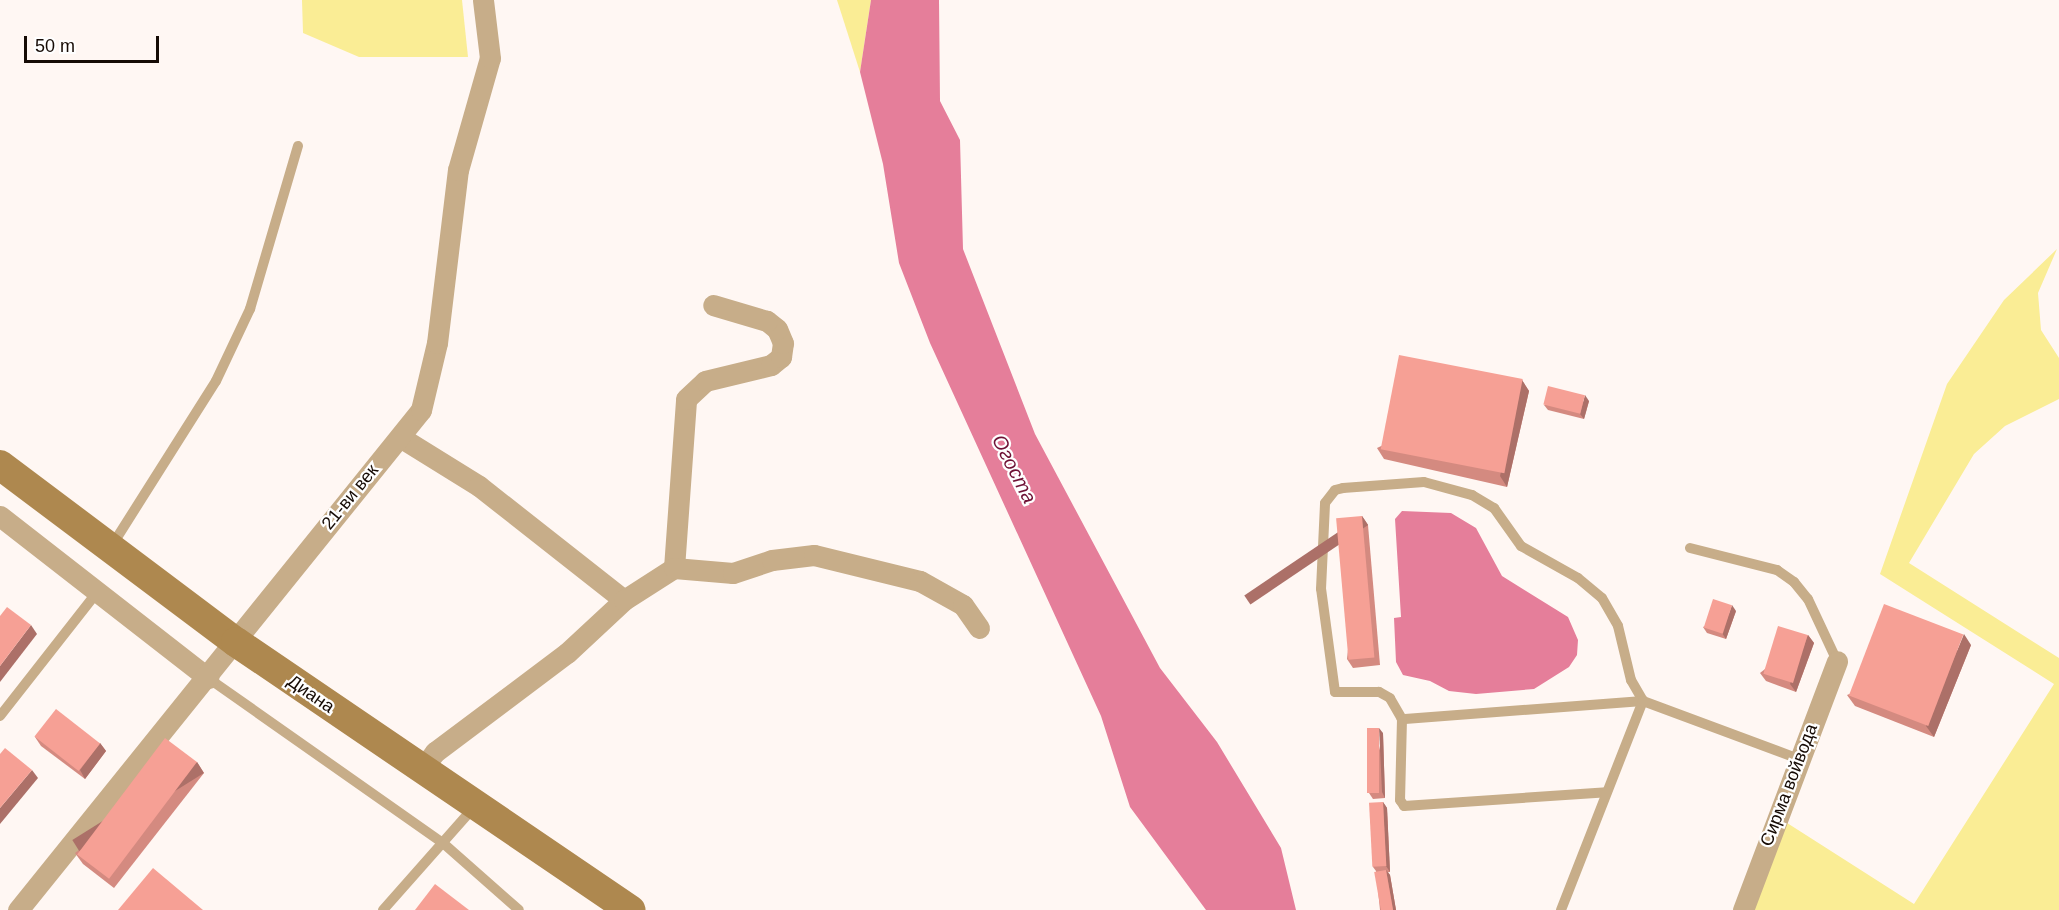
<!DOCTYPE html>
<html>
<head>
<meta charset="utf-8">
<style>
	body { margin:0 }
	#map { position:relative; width:2059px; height:910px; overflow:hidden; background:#fff7f3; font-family:Helvetica,sans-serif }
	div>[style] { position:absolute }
	.green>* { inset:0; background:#faed95 }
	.water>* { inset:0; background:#e57e9a }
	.lane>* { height:10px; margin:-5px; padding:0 5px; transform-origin:5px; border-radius:5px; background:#c7ad89 }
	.street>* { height:21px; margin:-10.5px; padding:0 10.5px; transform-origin:10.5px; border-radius:10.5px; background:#c7ad89 }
	.secondary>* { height:30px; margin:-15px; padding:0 15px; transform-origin:15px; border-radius:15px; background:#ae884f }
	.wall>* { inset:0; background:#d48a80 }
	.shaded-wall>* { inset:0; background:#ac7068; transform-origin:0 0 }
	.building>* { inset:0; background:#f6a095; transform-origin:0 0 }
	span { translate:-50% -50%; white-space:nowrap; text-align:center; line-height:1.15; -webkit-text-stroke:4.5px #fff; paint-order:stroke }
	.street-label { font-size:18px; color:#160b05 }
	.water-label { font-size:20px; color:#6e1135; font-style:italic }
	.scale { position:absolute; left:24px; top:36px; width:135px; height:27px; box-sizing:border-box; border:3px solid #160b05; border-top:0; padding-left:8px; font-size:18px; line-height:21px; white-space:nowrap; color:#160b05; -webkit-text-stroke:4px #fff; paint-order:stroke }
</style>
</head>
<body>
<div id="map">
	<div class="green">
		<div style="clip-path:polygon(302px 0,462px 0,468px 57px,359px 57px,303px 33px)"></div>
		<div style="clip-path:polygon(837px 0,871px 0,860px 72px)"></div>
		<div style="clip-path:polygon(2057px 249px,2038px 293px,2041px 330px,2059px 358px,2059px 399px,2005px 426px,1974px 454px,1909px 563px,2059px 658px,2059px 910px,1750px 910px,1784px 821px,1914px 904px,2054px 684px,1880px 574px,1947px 384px,2004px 300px)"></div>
	</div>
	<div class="water">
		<div style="clip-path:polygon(871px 0,939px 0,940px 101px,960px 140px,963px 249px,1035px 434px,1160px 668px,1217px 742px,1281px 848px,1296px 910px,1206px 910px,1130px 807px,1101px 716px,930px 343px,899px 263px,883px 164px,860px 72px)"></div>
		<div style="clip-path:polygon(1402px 511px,1451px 513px,1476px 528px,1502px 576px,1568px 617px,1578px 640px,1577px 655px,1569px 667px,1534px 689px,1476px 694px,1449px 691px,1430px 681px,1403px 675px,1396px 662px,1394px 618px,1401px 617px,1395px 519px)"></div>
	</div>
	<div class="lane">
		<div style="left:1424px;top:482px;width:50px;rotate:15.2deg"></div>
		<div style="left:1472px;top:495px;width:26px;rotate:31deg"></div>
		<div style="left:1494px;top:508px;width:47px;rotate:54.6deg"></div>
		<div style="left:1521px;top:546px;width:65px;rotate:29.3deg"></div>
		<div style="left:1578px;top:578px;width:31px;rotate:40deg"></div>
		<div style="left:1602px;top:598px;width:32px;rotate:60deg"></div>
		<div style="left:1618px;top:626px;width:56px;rotate:76.5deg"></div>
		<div style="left:1631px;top:680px;width:24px;rotate:60deg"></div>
		<div style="left:1643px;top:701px;width:242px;rotate:175.7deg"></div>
		<div style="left:1402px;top:719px;width:24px;rotate:-120deg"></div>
		<div style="left:1390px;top:698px;width:13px;rotate:-151deg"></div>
		<div style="left:1379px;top:692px;width:44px;rotate:180deg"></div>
		<div style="left:1335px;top:692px;width:104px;rotate:-97.7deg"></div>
		<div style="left:1321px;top:589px;width:86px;rotate:-87.3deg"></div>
		<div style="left:1325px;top:503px;width:16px;rotate:-52deg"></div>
		<div style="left:1335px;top:490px;width:8px;rotate:-14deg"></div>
		<div style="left:1343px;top:488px;width:81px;rotate:-4.2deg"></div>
		<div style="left:111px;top:547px;width:196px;rotate:-57.7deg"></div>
		<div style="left:216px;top:381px;width:80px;rotate:-64.7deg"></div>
		<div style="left:250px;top:309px;width:170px;rotate:-73.6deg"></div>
		<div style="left:1690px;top:548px;width:90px;rotate:14.2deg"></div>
		<div style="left:1777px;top:570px;width:21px;rotate:35deg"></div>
		<div style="left:1794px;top:582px;width:22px;rotate:51deg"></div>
		<div style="left:1808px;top:599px;width:68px;rotate:64.9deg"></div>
		<div style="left:208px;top:678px;width:287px;rotate:35.1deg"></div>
		<div style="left:443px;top:843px;width:101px;rotate:41.4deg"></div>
		<div style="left:0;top:716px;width:159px;rotate:-51.9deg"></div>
		<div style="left:1402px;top:719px;width:81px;rotate:91.4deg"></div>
		<div style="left:1400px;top:800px;width:7px;rotate:56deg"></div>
		<div style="left:1404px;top:806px;width:203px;rotate:-3.9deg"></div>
		<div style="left:383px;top:910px;width:137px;rotate:-48.5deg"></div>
		<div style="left:1561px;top:910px;width:225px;rotate:-68.6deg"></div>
		<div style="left:1643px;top:701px;width:166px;rotate:20.4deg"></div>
	</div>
	<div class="street">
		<div style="left:400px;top:437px;width:93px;rotate:31.8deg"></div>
		<div style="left:479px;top:486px;width:184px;rotate:38.2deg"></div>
		<div style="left:0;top:516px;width:264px;rotate:37.9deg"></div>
		<div style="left:674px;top:568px;width:169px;rotate:-85.9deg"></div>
		<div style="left:686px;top:399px;width:26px;rotate:-43deg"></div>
		<div style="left:705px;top:381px;width:68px;rotate:-13.6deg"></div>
		<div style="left:771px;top:365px;width:13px;rotate:-39deg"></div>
		<div style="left:781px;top:357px;width:14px;rotate:-82deg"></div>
		<div style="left:783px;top:343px;width:15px;rotate:-113deg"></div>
		<div style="left:777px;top:329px;width:13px;rotate:-141deg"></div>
		<div style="left:767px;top:321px;width:56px;rotate:-163.5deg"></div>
		<div style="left:421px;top:771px;width:24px;rotate:-54deg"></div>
		<div style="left:435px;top:752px;width:165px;rotate:-36.9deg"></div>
		<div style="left:567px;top:653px;width:78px;rotate:-42.9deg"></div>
		<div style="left:624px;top:600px;width:59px;rotate:-32.6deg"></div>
		<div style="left:674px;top:568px;width:59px;rotate:4.8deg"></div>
		<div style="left:733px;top:573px;width:41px;rotate:-18.4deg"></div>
		<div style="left:772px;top:560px;width:42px;rotate:-6.8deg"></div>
		<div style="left:814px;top:555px;width:109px;rotate:13.8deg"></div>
		<div style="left:920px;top:581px;width:49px;rotate:29.2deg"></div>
		<div style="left:963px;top:605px;width:28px;rotate:55deg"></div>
		<div style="left:18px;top:910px;width:642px;rotate:-51.13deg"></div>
		<div style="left:421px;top:410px;width:69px;rotate:-76.6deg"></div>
		<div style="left:437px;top:343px;width:174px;rotate:-83.1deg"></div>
		<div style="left:458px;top:170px;width:116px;rotate:-74.1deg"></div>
		<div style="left:490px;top:58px;width:58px;rotate:-96.9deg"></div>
		<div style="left:1743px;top:910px;width:266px;rotate:-69.3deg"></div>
	</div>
	<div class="secondary">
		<div style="left:0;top:465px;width:295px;rotate:36.9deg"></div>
		<div style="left:236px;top:642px;width:477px;rotate:34.2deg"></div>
	</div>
	<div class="wall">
		<div style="clip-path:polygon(1522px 380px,1529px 391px,1507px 487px,1384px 459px,1377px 448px)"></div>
		<div style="clip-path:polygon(1589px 401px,1584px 419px,1548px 410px,1544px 405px)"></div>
		<div style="clip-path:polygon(1362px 516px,1368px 525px,1380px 665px,1353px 668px,1347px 659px)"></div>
		<div style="clip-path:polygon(1736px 611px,1726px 639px,1707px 633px,1703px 627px)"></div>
		<div style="clip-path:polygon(1808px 635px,1814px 643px,1796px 692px,1766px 681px,1760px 673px)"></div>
		<div style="clip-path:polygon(1971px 645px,1934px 737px,1855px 706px,1847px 695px)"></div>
		<div style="clip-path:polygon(1383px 733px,1385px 798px,1373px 799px,1369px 793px)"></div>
		<div style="clip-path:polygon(35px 737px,100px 743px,106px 751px,85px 779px,41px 746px)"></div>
		<div style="clip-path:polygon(197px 762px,204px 773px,114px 888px,83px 864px,75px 853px)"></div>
		<div style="clip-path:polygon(1383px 802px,1387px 808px,1390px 872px,1388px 872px,1390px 875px,1396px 910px,1380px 910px,1376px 871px,1373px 867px)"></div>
	</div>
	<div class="shaded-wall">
		<div style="clip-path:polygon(1522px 380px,1529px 391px,1507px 487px,1500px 476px)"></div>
		<div style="clip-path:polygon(1585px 395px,1589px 401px,1584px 419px,1580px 414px)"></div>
		<div style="left:1362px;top:516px;width:11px;height:142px;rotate:56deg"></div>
		<div style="clip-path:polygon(1732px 605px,1736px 611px,1726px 639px,1722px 633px)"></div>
		<div style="clip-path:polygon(31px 625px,37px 634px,0 682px,0 666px)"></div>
		<div style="clip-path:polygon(1964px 634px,1971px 645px,1934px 737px,1926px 726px)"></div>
		<div style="clip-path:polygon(1808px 635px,1814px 643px,1796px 692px,1790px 684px)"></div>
		<div style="clip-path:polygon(1379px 728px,1383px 733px,1385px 798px,1382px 792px)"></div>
		<div style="clip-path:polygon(100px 743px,106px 751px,85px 779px,80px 770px)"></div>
		<div style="left:197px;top:762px;width:13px;height:147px;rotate:58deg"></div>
		<div style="clip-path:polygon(32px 770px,38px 778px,0 824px,0 808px)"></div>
		<div style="clip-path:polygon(1383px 802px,1387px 808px,1390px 872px,1386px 866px)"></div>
		<div style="clip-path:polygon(1386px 870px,1390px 875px,1396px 910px,1393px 910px)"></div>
	</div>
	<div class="building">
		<div style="left:1399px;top:355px;width:126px;height:96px;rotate:11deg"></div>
		<div style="left:1548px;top:386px;width:38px;height:19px;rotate:14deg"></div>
		<div style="left:1362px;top:516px;width:142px;height:26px;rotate:85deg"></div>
		<div style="left:1713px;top:599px;width:20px;height:30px;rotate:18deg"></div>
		<div style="left:1884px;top:604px;width:85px;height:98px;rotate:21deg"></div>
		<div style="clip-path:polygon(7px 607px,31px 625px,0 666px,0 616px)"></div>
		<div style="left:1778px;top:626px;width:31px;height:50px;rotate:17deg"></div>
		<div style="left:56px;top:709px;width:56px;height:35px;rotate:38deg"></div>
		<div style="left:1367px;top:728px;width:12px;height:65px"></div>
		<div style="left:165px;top:738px;width:40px;height:146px;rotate:37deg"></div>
		<div style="clip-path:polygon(5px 748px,32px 770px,0 808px,0 754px)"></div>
		<div style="left:1383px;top:802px;width:64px;height:14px;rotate:87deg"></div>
		<div style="clip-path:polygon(153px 868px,203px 910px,118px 910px)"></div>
		<div style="left:1386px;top:870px;width:41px;height:12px;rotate:80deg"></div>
		<div style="clip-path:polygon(435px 884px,469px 910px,415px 910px)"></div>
	</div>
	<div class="street-label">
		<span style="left:350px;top:497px;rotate:-51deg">21-ви век</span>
		<span style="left:311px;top:694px;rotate:35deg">Диана</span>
		<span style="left:1789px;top:785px;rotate:-69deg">Сирма войвода</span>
	</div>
	<div class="water-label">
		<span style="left:1014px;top:469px;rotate:63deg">Огоста</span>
	</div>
	<div class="scale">50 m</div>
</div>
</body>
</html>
